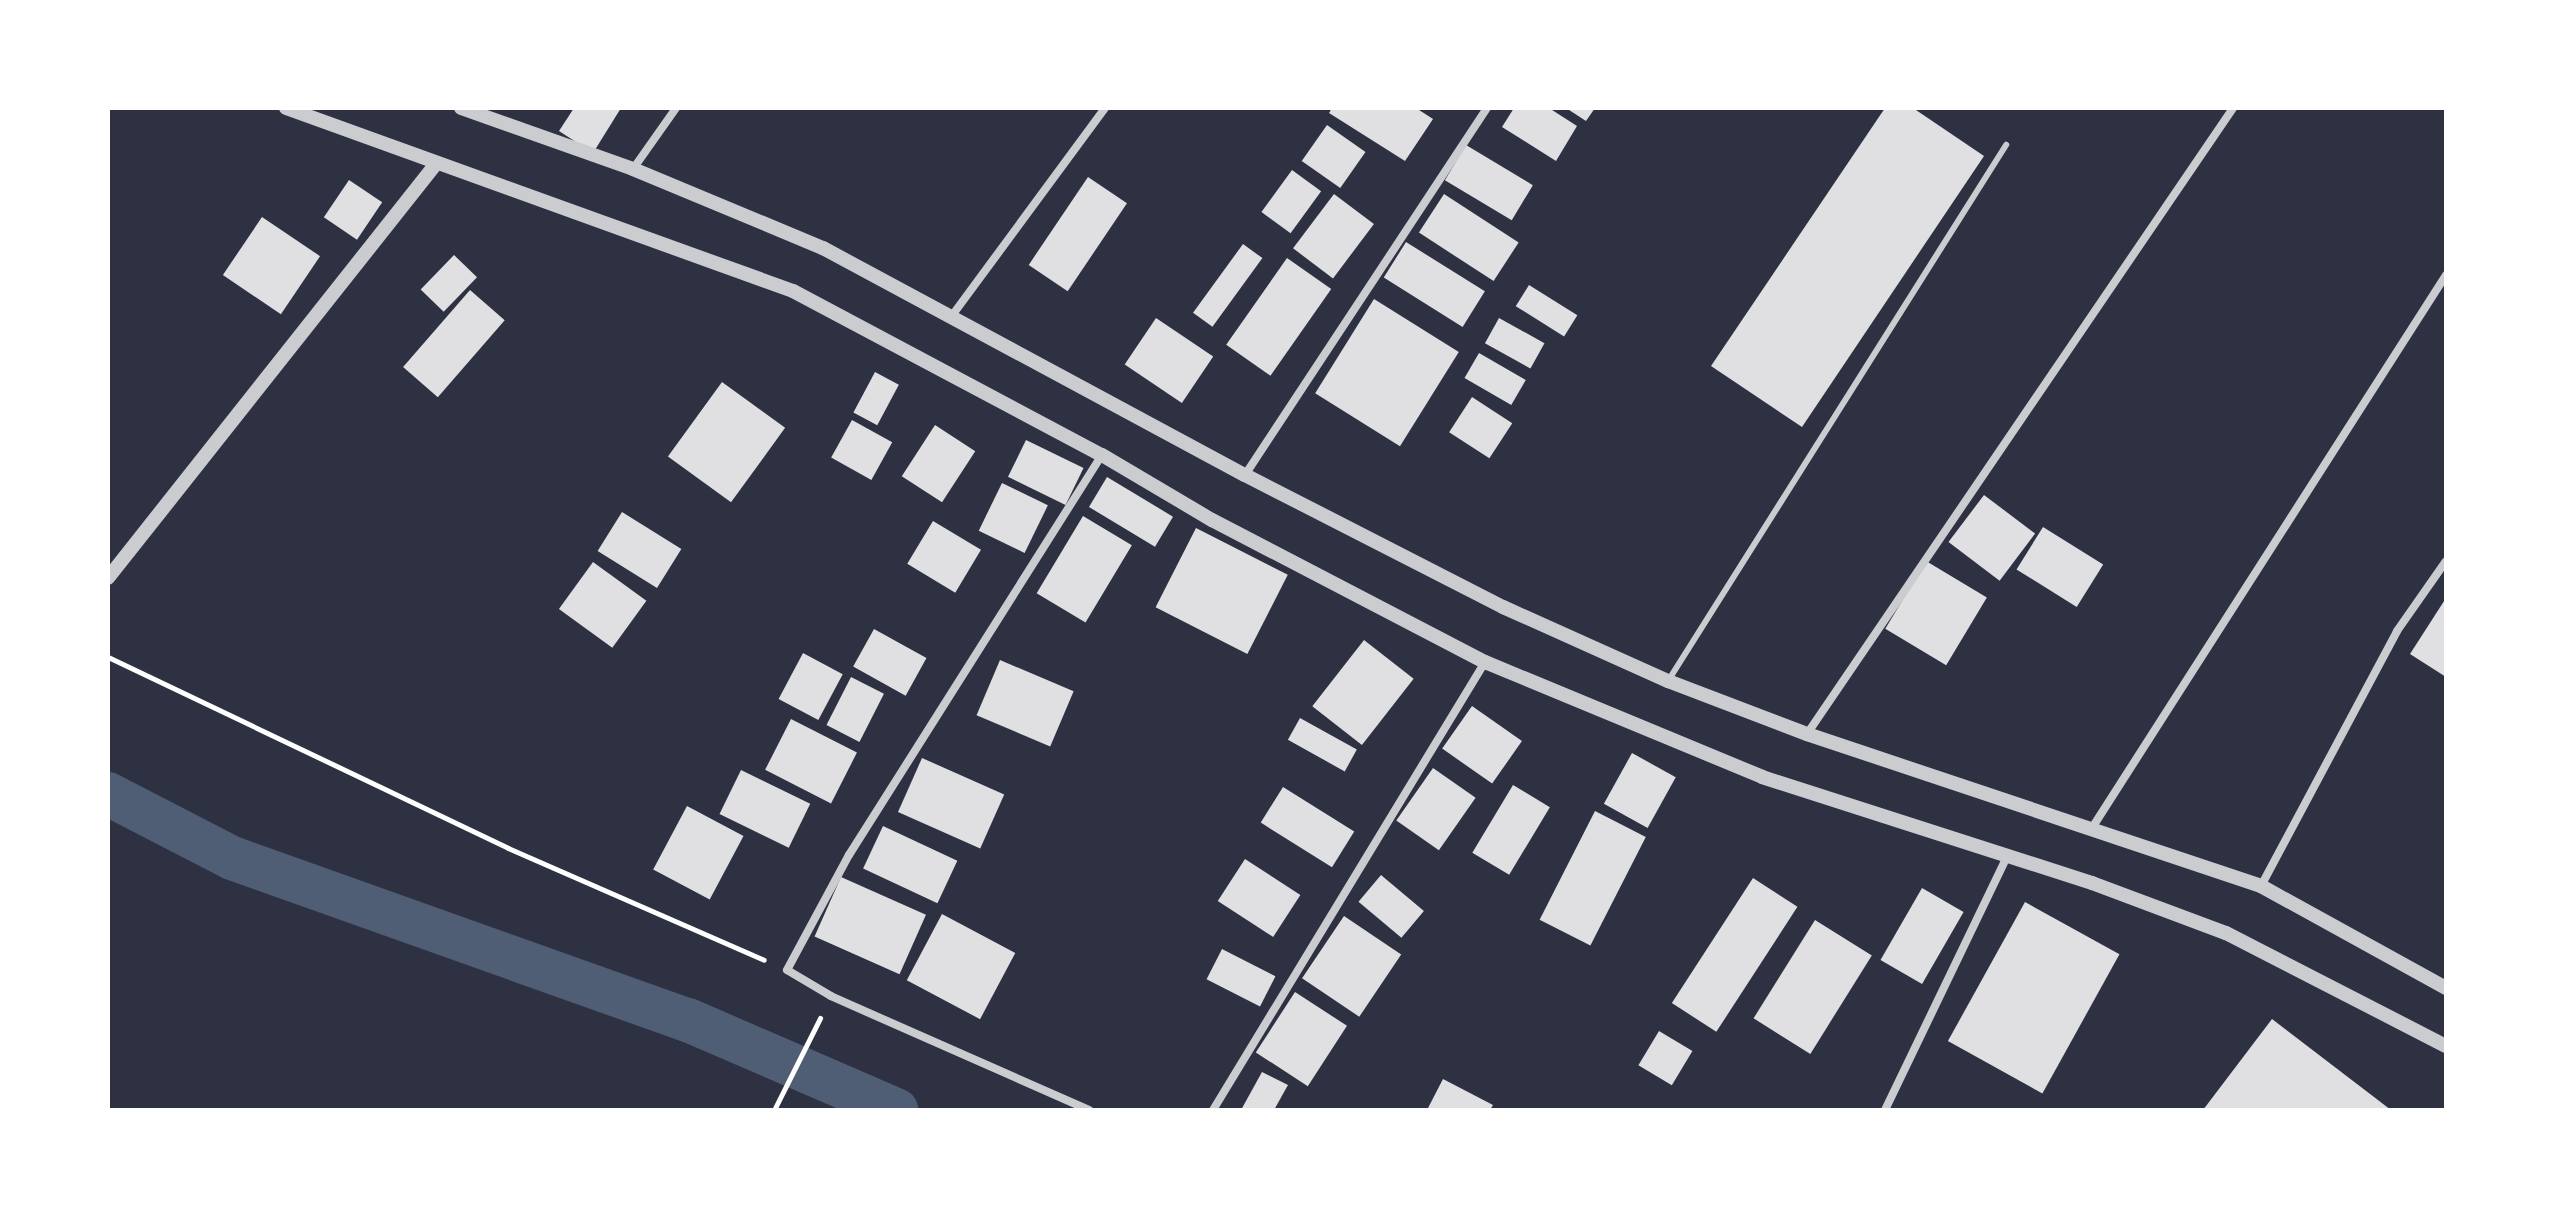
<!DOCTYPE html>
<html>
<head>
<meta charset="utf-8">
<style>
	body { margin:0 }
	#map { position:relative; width:2554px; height:1218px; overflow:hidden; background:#2d3142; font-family:Cabin,sans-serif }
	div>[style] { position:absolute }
	.canal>* { height:44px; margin:-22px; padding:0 22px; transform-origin:22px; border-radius:22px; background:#4f5d75 }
	.building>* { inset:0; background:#e0e0e3; transform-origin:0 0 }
	.path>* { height:5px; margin:-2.5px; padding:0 2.5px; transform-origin:2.5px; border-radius:2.5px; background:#fff }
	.service>* { height:6px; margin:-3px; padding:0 3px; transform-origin:3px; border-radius:3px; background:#caccd0 }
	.minor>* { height:8px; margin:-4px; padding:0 4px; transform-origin:4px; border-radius:4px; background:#caccd0 }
	.tertiary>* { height:14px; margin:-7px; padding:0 7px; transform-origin:7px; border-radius:7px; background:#caccd0 }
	span { translate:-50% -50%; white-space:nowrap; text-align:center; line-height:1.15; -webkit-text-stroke:7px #fff; paint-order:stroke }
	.frame { position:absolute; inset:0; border:110px solid #fff; pointer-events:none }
</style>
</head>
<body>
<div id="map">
	<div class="canal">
		<div style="left:108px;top:794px;width:140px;rotate:27.3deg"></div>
		<div style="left:232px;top:858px;width:484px;rotate:19.6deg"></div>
		<div style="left:688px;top:1020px;width:227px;rotate:23.4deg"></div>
	</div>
	<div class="building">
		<div style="clip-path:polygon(574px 108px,621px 108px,593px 153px,559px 131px)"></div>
		<div style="clip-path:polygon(1332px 108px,1416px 108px,1433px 119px,1405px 161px,1329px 113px)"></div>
		<div style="clip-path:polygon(1514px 108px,1549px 108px,1577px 126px,1556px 161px,1502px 127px)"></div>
		<div style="clip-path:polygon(1566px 108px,1595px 108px,1586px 121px)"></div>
		<div style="clip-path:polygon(1885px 108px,1913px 108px,1984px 156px,1802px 427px,1711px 366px)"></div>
		<div style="left:1327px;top:125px;width:47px;height:44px;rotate:35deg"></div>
		<div style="left:1466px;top:145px;width:78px;height:41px;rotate:31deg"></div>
		<div style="left:1292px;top:170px;width:36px;height:52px;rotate:36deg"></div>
		<div style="left:1088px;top:177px;width:47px;height:106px;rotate:34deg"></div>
		<div style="left:349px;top:180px;width:40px;height:45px;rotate:34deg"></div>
		<div style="left:1334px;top:194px;width:50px;height:68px;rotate:37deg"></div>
		<div style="left:1444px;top:194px;width:89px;height:46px;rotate:33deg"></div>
		<div style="left:262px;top:217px;width:70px;height:70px;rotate:34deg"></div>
		<div style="left:1406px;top:242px;width:93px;height:42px;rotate:32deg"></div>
		<div style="left:1243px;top:244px;width:24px;height:85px;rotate:36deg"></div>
		<div style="left:454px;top:255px;width:32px;height:48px;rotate:44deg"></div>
		<div style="left:1287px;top:258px;width:54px;height:106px;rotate:35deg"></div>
		<div style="left:1529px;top:285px;width:57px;height:25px;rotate:32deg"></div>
		<div style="left:470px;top:290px;width:46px;height:102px;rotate:41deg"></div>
		<div style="left:1374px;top:299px;width:100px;height:111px;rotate:32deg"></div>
		<div style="left:1156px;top:318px;width:69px;height:56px;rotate:34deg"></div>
		<div style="left:1499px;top:318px;width:52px;height:29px;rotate:29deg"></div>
		<div style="left:1479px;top:353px;width:54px;height:29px;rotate:30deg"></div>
		<div style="left:875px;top:372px;width:27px;height:46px;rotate:28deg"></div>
		<div style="left:722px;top:382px;width:78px;height:92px;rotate:36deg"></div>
		<div style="left:1472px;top:397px;width:48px;height:42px;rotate:33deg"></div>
		<div style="left:852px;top:420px;width:46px;height:43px;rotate:29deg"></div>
		<div style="left:935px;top:425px;width:48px;height:61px;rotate:33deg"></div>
		<div style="left:1026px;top:440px;width:64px;height:41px;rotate:26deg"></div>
		<div style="left:1107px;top:477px;width:77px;height:35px;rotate:31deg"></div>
		<div style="left:1002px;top:483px;width:51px;height:53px;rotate:26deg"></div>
		<div style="left:1984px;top:495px;width:64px;height:59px;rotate:37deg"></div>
		<div style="left:622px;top:512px;width:70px;height:46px;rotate:32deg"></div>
		<div style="left:1083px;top:516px;width:57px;height:90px;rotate:31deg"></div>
		<div style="left:933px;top:521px;width:56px;height:50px;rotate:31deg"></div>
		<div style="left:2043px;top:527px;width:71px;height:50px;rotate:32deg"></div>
		<div style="left:1196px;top:528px;width:103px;height:89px;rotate:27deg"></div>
		<div style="left:1926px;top:561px;width:71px;height:79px;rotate:31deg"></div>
		<div style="left:593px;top:562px;width:66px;height:58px;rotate:36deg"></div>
		<div style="clip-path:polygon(2446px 598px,2446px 677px,2410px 654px)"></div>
		<div style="left:874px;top:629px;width:60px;height:43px;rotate:29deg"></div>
		<div style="left:1364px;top:640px;width:63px;height:84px;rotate:38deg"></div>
		<div style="left:803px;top:653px;width:45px;height:52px;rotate:28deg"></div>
		<div style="left:1000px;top:660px;width:80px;height:60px;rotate:23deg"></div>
		<div style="left:851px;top:677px;width:37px;height:54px;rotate:27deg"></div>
		<div style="left:1472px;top:706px;width:61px;height:52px;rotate:35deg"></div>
		<div style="left:1300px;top:718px;width:65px;height:25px;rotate:29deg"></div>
		<div style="left:791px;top:719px;width:74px;height:57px;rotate:27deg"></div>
		<div style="left:1632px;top:753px;width:50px;height:58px;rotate:29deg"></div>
		<div style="left:922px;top:758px;width:90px;height:59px;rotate:24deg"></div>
		<div style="left:1433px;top:768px;width:52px;height:64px;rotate:35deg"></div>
		<div style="left:741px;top:770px;width:77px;height:49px;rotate:26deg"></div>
		<div style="left:1513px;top:785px;width:43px;height:79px;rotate:31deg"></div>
		<div style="left:1283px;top:787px;width:84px;height:42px;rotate:32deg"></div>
		<div style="left:687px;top:806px;width:64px;height:72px;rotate:28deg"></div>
		<div style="left:1595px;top:811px;width:57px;height:122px;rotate:27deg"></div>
		<div style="left:883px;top:826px;width:82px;height:47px;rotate:25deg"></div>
		<div style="left:1245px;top:859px;width:66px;height:50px;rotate:33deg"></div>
		<div style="left:1381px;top:875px;width:56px;height:35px;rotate:40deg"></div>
		<div style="left:841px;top:877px;width:93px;height:65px;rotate:24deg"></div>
		<div style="left:1753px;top:878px;width:53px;height:149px;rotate:33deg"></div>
		<div style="left:1922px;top:888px;width:48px;height:83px;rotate:30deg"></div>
		<div style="left:2025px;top:902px;width:108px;height:159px;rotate:29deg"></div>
		<div style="left:942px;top:914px;width:83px;height:75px;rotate:28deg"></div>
		<div style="left:1344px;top:916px;width:69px;height:75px;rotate:34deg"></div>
		<div style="left:1815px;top:920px;width:67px;height:116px;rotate:32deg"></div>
		<div style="left:1222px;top:949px;width:60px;height:34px;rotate:27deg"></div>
		<div style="left:1295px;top:992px;width:62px;height:72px;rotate:33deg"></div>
		<div style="clip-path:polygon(2272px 1019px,2391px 1110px,2203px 1110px)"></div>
		<div style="left:1659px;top:1031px;width:39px;height:40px;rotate:31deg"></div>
		<div style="clip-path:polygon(1262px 1072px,1288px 1085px,1274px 1110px,1241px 1110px)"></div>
		<div style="clip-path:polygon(1443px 1079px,1493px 1105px,1490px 1110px,1427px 1110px)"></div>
	</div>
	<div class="path">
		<div style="left:108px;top:657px;width:443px;rotate:25.5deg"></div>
		<div style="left:508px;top:848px;width:279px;rotate:23.6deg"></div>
		<div style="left:774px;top:1110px;width:103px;rotate:-63.4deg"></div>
	</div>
	<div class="service">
		<div style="left:1668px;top:681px;width:634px;rotate:-57.76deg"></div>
	</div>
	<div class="minor">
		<div style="left:633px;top:169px;width:75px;rotate:-54.8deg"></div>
		<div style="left:951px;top:317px;width:260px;rotate:-53.6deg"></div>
		<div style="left:1245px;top:475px;width:440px;rotate:-56.6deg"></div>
		<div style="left:1807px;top:734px;width:757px;rotate:-55.76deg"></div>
		<div style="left:2092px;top:828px;width:657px;rotate:-57.37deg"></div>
		<div style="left:2261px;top:886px;width:289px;rotate:-61.9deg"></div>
		<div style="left:2397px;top:631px;width:85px;rotate:-55deg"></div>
		<div style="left:1089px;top:1110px;width:282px;rotate:-156.2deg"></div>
		<div style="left:831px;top:996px;width:51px;rotate:-149.4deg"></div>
		<div style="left:787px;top:970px;width:131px;rotate:-61.7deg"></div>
		<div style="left:849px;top:855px;width:473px;rotate:-57.7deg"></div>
		<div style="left:1213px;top:1110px;width:524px;rotate:-58.74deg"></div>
		<div style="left:1885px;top:1110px;width:282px;rotate:-64.3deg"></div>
	</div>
	<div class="tertiary">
		<div style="left:286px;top:108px;width:539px;rotate:19.85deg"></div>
		<div style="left:793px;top:291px;width:350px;rotate:28deg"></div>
		<div style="left:1102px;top:455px;width:128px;rotate:30.6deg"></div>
		<div style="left:1212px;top:520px;width:308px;rotate:27.5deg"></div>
		<div style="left:1485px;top:662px;width:300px;rotate:22.5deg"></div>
		<div style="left:1762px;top:777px;width:347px;rotate:17.8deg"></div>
		<div style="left:2092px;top:883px;width:143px;rotate:20.5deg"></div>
		<div style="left:2226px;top:933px;width:247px;rotate:27.2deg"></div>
		<div style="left:461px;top:108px;width:182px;rotate:19.5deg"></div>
		<div style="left:633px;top:169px;width:206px;rotate:22.6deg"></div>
		<div style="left:823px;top:248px;width:479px;rotate:28.3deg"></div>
		<div style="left:1245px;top:475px;width:290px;rotate:27.1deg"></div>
		<div style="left:1503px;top:607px;width:181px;rotate:24.2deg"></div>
		<div style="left:1668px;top:681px;width:149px;rotate:20.9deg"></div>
		<div style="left:1807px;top:734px;width:479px;rotate:18.5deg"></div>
		<div style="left:2261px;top:886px;width:211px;rotate:28.9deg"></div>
		<div style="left:108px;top:578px;width:527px;rotate:-51.63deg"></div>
	</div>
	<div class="frame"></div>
</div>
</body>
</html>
